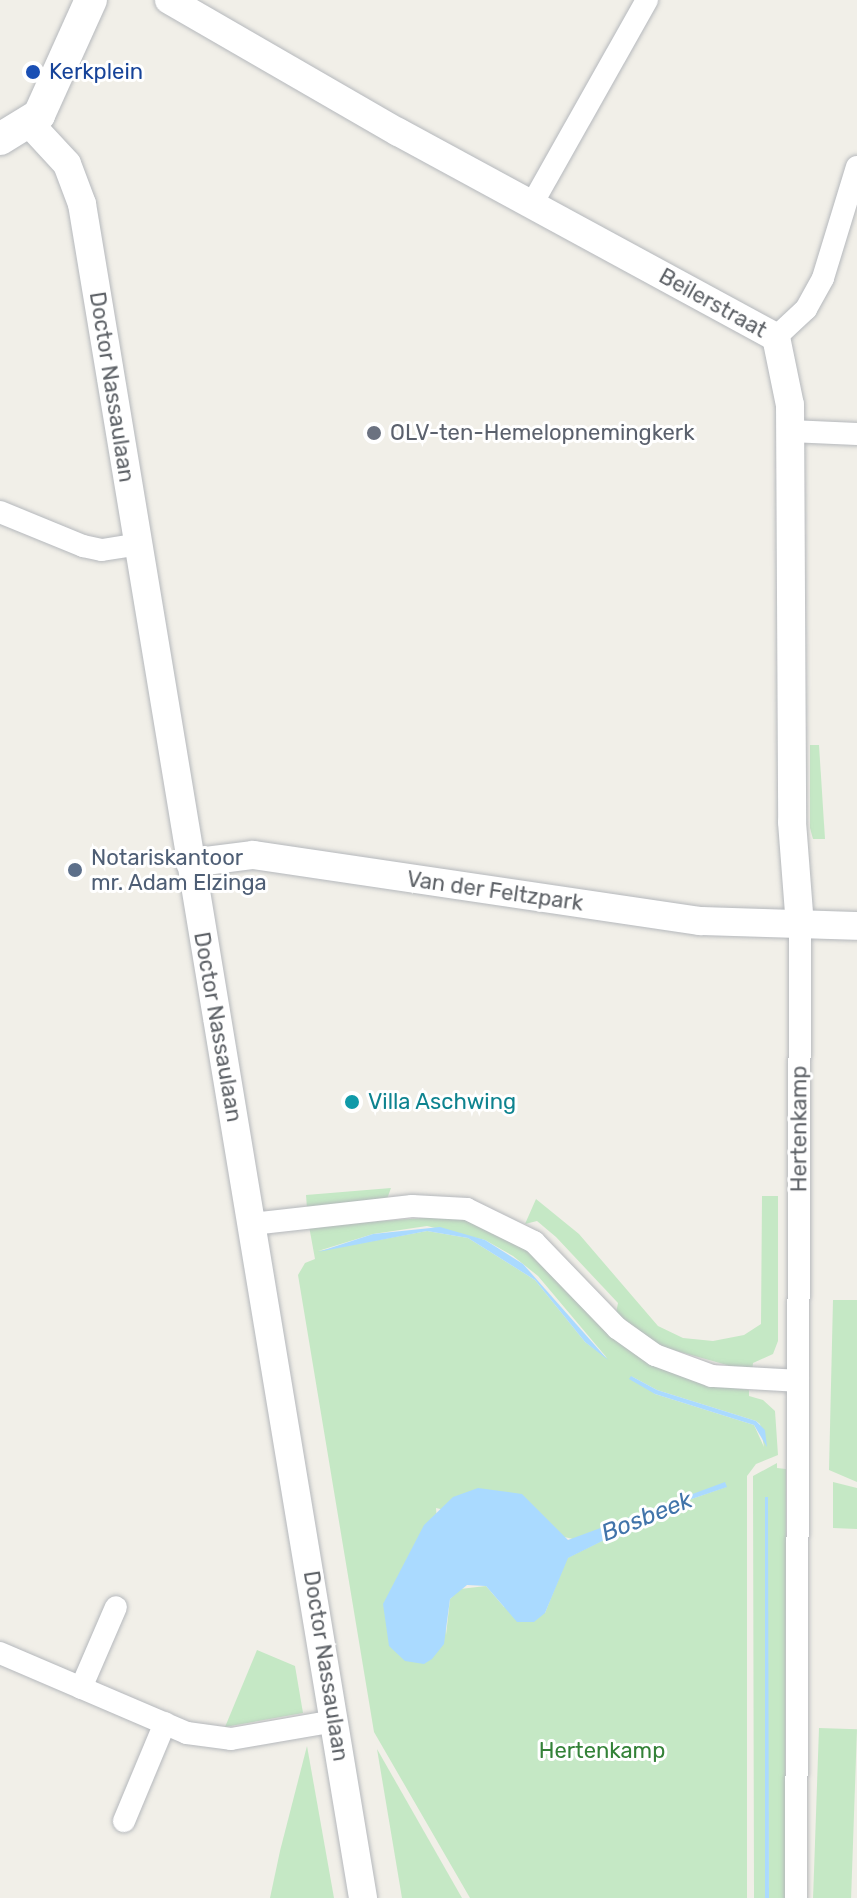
<!DOCTYPE html>
<html>
<head>
<meta charset="utf-8">
<style>
	body { margin:0 }
	#map { position:relative; width:857px; height:1898px; overflow:hidden; background:#f1efe8; font-family:Rubik,sans-serif }
	div>[style] { position:absolute }
	.green>* { inset:0; background:#c5e8c5; transform-origin:0 0 }
	.water>* { inset:0; background:#aadaff }
	.roads { filter:drop-shadow(0 0 2px #b5b8bc) drop-shadow(0 0 2px #b5b8bc) }
	.minor>* { height:22px; margin:-11px; padding:0 11px; transform-origin:11px; border-radius:11px; background:#fff }
	.tertiary>* { height:28px; margin:-14px; padding:0 14px; transform-origin:14px; border-radius:14px; background:#fff }
	.secondary>* { height:32px; margin:-16px; padding:0 16px; transform-origin:16px; border-radius:16px; background:#fff }
	.dots>* { width:22px; height:22px; translate:-50% -50%; box-sizing:border-box; border:4px solid #fff; border-radius:50% }
	span { translate:-50% -50%; white-space:nowrap; text-align:center; line-height:1.15; -webkit-text-stroke:6px #fff; paint-order:stroke }
	.transit-label { font-size:22px; color:#164399 }
	.left { translate:0 -50%; text-align:left }
	.street-label { font-size:22px; color:#5f6368 }
	.worship-label { font-size:22px; color:#5b616d }
	.service-label { font-size:22px; color:#4e5e75 }
	.culture-label { font-size:22px; color:#0d838f }
	.park-label { font-size:22px; color:#348238 }
	.water-label { font-size:24px; color:#4174aa; font-style:italic }
</style>
</head>
<body>
<div id="map">
	<div class="green">
		<div style="clip-path:polygon(810px 745px,819px 745px,825px 839px,813px 839px,810px 828px)"></div>
		<div style="clip-path:polygon(391px 1188px,387px 1199px,307px 1208px,306px 1195px)"></div>
		<div style="clip-path:polygon(762px 1196px,778px 1196px,778px 1341px,773px 1354px,753px 1363px,752px 1372px,659px 1346px,616px 1313px,618px 1303px,556px 1237px,537px 1221px,525px 1224px,536px 1199px,579px 1234px,658px 1326px,683px 1338px,713px 1341px,744px 1335px,761px 1324px)"></div>
		<div style="clip-path:polygon(evenodd,453px 1216px,504px 1234px,711px 1385px,749px 1390px,749px 1396px,763px 1400px,775px 1411px,778px 1455px,756px 1464px,747px 1476px,747px 1898px,470px 1898px,374px 1732px,298px 1275px,305px 1263px,315px 1259px,309px 1226px,453px 1216px,427px 1226px,485px 1240px,513px 1256px,538px 1276px,607px 1358px,585px 1342px,535px 1280px,468px 1238px,427px 1231px,318px 1251px,373px 1234px,427px 1226px,453px 1216px,631px 1376px,657px 1390px,756px 1421px,760px 1424px,764px 1447px,754px 1425px,655px 1394px,631px 1376px,453px 1216px,725px 1483px,726px 1487px,677px 1504px,567px 1558px,545px 1613px,504px 1607px,486px 1586px,460px 1589px,450px 1599px,446px 1635px,436px 1508px,573px 1539px,725px 1483px)"></div>
		<div style="clip-path:polygon(833px 1300px,857px 1300px,857px 1482px,829px 1470px)"></div>
		<div style="clip-path:polygon(777px 1463px,777px 1468px,786px 1469px,785px 1898px,769px 1898px,765px 1497px,765px 1898px,754px 1898px,753px 1476px)"></div>
		<div style="clip-path:polygon(833px 1482px,857px 1488px,857px 1529px,833px 1528px)"></div>
		<div style="clip-path:polygon(257px 1650px,295px 1666px,303px 1713px,225px 1727px)"></div>
		<div style="left:819px;top:1728px;width:38px;height:170px;rotate:2deg"></div>
		<div style="clip-path:polygon(307px 1746px,334px 1898px,270px 1898px,280px 1851px)"></div>
		<div style="clip-path:polygon(377px 1749px,462px 1898px,402px 1898px)"></div>
	</div>
	<div class="water">
		<div style="clip-path:polygon(440px 1227px,485px 1240px,523px 1264px,608px 1360px,585px 1342px,535px 1280px,468px 1238px,427px 1231px,318px 1252px,373px 1234px)"></div>
		<div style="clip-path:polygon(631px 1376px,657px 1390px,756px 1421px,765px 1430px,767px 1447px,754px 1425px,655px 1394px,629px 1379px)"></div>
		<div style="clip-path:polygon(725px 1482px,727px 1487px,677px 1504px,568px 1558px,545px 1613px,534px 1622px,517px 1622px,486px 1586px,467px 1585px,450px 1599px,444px 1644px,432px 1659px,424px 1664px,405px 1661px,389px 1646px,383px 1604px,424px 1525px,453px 1497px,478px 1488px,522px 1494px,568px 1540px)"></div>
		<div style="clip-path:polygon(765px 1497px,768px 1497px,769px 1898px,765px 1898px)"></div>
	</div>
	<div class="roads">
		<div class="minor">
			<div style="left:532px;top:204px;width:234px;rotate:-60.6deg"></div>
			<div style="left:776px;top:337px;width:41px;rotate:-43deg"></div>
			<div style="left:806px;top:309px;width:35px;rotate:-61deg"></div>
			<div style="left:823px;top:278px;width:116px;rotate:-73deg"></div>
			<div style="left:790px;top:431px;width:67px;rotate:2.6deg"></div>
			<div style="left:0;top:512px;width:90px;rotate:22.3deg"></div>
			<div style="left:83px;top:546px;width:19px;rotate:12deg"></div>
			<div style="left:102px;top:550px;width:36px;rotate:-9deg"></div>
			<div style="left:252px;top:1224px;width:161px;rotate:-6.4deg"></div>
			<div style="left:412px;top:1206px;width:55px;rotate:3.1deg"></div>
			<div style="left:467px;top:1209px;width:75px;rotate:26.2deg"></div>
			<div style="left:534px;top:1242px;width:120px;rotate:46deg"></div>
			<div style="left:617px;top:1328px;width:47px;rotate:35.4deg"></div>
			<div style="left:655px;top:1355px;width:61px;rotate:20.2deg"></div>
			<div style="left:712px;top:1376px;width:86px;rotate:3.3deg"></div>
			<div style="left:0;top:1653px;width:203px;rotate:23.2deg"></div>
			<div style="left:187px;top:1733px;width:44px;rotate:7.8deg"></div>
			<div style="left:231px;top:1739px;width:106px;rotate:-9.8deg"></div>
			<div style="left:81px;top:1688px;width:88px;rotate:-66.6deg"></div>
			<div style="left:124px;top:1821px;width:106px;rotate:-67.3deg"></div>
			<div style="left:796px;top:1898px;width:973px;rotate:-89.76deg"></div>
		</div>
		<div class="tertiary">
			<div style="left:169px;top:0;width:264px;rotate:30deg"></div>
			<div style="left:398px;top:132px;width:430px;rotate:28.5deg"></div>
			<div style="left:776px;top:337px;width:69px;rotate:78.4deg"></div>
			<div style="left:790px;top:405px;width:417px;rotate:89.7deg"></div>
			<div style="left:792px;top:822px;width:103px;rotate:85.6deg"></div>
			<div style="left:30px;top:124px;width:54px;rotate:47.2deg"></div>
			<div style="left:67px;top:164px;width:43px;rotate:69.4deg"></div>
			<div style="left:82px;top:204px;width:1717px;rotate:80.58deg"></div>
			<div style="left:190px;top:863px;width:64px;rotate:-7.2deg"></div>
			<div style="left:253px;top:855px;width:452px;rotate:8.4deg"></div>
			<div style="left:700px;top:921px;width:157px;rotate:1.8deg"></div>
		</div>
		<div class="secondary">
			<div style="left:0;top:139px;width:46px;rotate:-31.6deg"></div>
			<div style="left:39px;top:115px;width:126px;rotate:-65.7deg"></div>
		</div>
	</div>
	<div class="dots">
		<div style="left:33px;top:72px;background:#1a4fb4"></div>
		<div style="left:374px;top:433px;background:#6b7280"></div>
		<div style="left:75px;top:870px;background:#5c6f8a"></div>
		<div style="left:352px;top:1102px;background:#0f9aa8"></div>
	</div>
	<div class="transit-label">
		<span class="left" style="left:49px;top:72px">Kerkplein</span>
	</div>
	<div class="street-label">
		<span style="left:713px;top:303px;rotate:29deg">Beilerstraat</span>
		<span style="left:112px;top:387px;rotate:81deg">Doctor Nassaulaan</span>
		<span style="left:495px;top:891px;rotate:8deg">Van der Feltzpark</span>
		<span style="left:218px;top:1027px;rotate:80deg">Doctor Nassaulaan</span>
		<span style="left:799px;top:1129px;rotate:-90deg">Hertenkamp</span>
		<span style="left:326px;top:1666px;rotate:81deg">Doctor Nassaulaan</span>
	</div>
	<div class="worship-label">
		<span class="left" style="left:390px;top:433px">OLV-ten-Hemelopnemingkerk</span>
	</div>
	<div class="service-label">
		<span class="left" style="left:91px;top:870px">Notariskantoor<br>mr. Adam Elzinga</span>
	</div>
	<div class="culture-label">
		<span class="left" style="left:368px;top:1102px">Villa Aschwing</span>
	</div>
	<div class="park-label">
		<span style="left:602px;top:1751px">Hertenkamp</span>
	</div>
	<div class="water-label">
		<span style="left:647px;top:1517px;rotate:-22deg">Bosbeek</span>
	</div>
</div>
</body>
</html>
